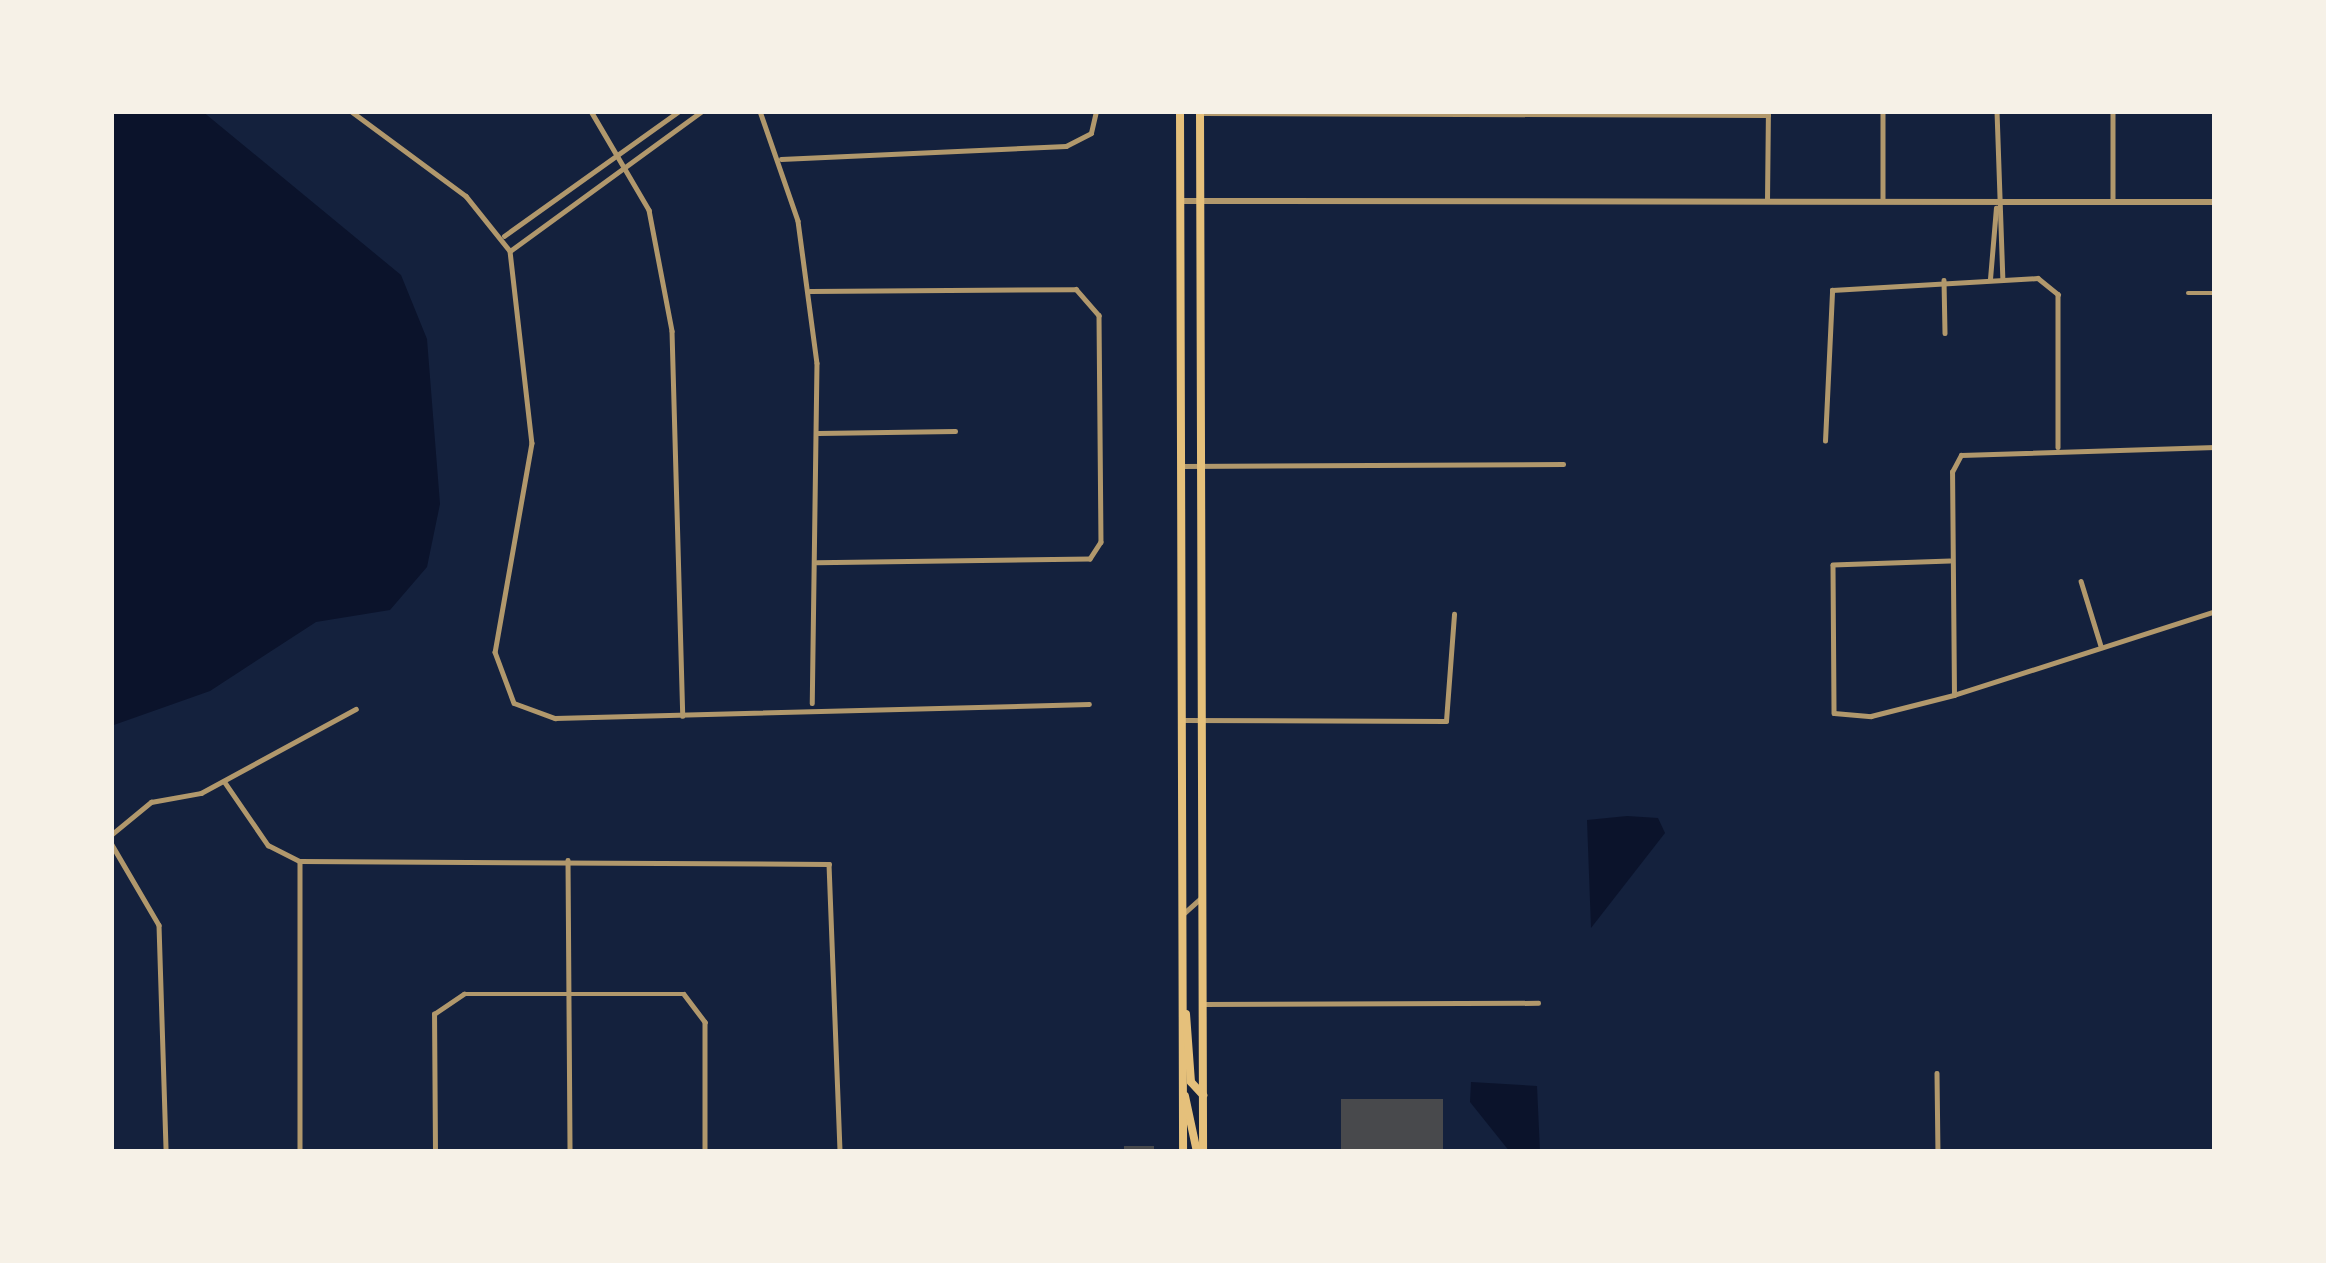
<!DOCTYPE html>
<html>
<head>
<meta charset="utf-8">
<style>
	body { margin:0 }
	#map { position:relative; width:2326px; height:1263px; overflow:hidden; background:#14213d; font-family:"PT Sans Narrow",sans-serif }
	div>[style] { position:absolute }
	.water>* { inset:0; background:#0b132b }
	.building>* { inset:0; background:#48494c; transform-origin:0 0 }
	.minor>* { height:4.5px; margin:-2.25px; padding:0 2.25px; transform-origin:2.25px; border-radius:2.25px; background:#b1986c }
	.tertiary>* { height:6px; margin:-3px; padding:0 3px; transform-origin:3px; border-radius:3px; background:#b1986c }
	.secondary>* { height:8px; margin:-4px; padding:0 4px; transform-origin:4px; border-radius:4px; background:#e5c07b }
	span { translate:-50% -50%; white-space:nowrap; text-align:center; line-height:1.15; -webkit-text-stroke:9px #f6f1e7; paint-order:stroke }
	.frame { position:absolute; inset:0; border:114px solid #f6f1e7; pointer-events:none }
</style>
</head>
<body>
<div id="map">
	<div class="water">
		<div style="clip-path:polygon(111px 111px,202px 111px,401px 275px,427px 339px,440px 504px,427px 567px,390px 610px,316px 622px,210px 691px,111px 726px)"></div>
		<div style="clip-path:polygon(1627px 816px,1658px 818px,1665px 833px,1591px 928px,1587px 820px)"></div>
		<div style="clip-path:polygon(1471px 1082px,1537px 1086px,1540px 1152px,1510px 1152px,1470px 1102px)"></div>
	</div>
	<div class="building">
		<div style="left:1341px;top:1099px;width:102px;height:53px"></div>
		<div style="left:1124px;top:1146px;width:30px;height:6px"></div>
	</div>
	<div class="minor">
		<div style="left:351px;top:111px;width:143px;rotate:36.5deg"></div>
		<div style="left:466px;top:196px;width:70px;rotate:51.3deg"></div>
		<div style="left:510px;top:251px;width:193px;rotate:83.5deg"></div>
		<div style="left:532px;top:443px;width:212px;rotate:100deg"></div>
		<div style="left:495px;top:652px;width:54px;rotate:69.6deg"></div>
		<div style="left:514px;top:703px;width:44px;rotate:20.1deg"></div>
		<div style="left:555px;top:718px;width:534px;rotate:-1.5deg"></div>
		<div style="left:591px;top:111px;width:115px;rotate:59.6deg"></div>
		<div style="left:649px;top:210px;width:123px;rotate:79.2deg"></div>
		<div style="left:672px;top:331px;width:385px;rotate:88.4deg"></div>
		<div style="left:760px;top:111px;width:116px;rotate:70.9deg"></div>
		<div style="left:798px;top:221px;width:143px;rotate:82.4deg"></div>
		<div style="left:817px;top:363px;width:340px;rotate:90.8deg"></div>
		<div style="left:1883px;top:111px;width:90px;rotate:90deg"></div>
		<div style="left:1997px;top:111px;width:168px;rotate:88deg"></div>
		<div style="left:2113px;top:111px;width:90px;rotate:90deg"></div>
		<div style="left:1203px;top:113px;width:565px;rotate:0.2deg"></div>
		<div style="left:781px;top:159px;width:285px;rotate:-2.6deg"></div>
		<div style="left:1066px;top:146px;width:28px;rotate:-27deg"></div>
		<div style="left:1091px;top:133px;width:23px;rotate:-77deg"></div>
		<div style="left:1767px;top:201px;width:90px;rotate:-89.4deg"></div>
		<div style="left:504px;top:236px;width:215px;rotate:-35.5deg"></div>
		<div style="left:510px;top:251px;width:238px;rotate:-36.1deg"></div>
		<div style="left:1990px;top:279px;width:71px;rotate:-85.2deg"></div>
		<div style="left:1944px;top:280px;width:53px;rotate:88.9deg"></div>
		<div style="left:810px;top:291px;width:266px;rotate:-0.4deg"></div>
		<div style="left:1076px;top:289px;width:35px;rotate:49deg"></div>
		<div style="left:1099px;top:315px;width:227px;rotate:89.5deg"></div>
		<div style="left:1101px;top:542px;width:20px;rotate:123deg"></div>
		<div style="left:1090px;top:559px;width:273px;rotate:179.2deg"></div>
		<div style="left:2188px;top:293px;width:27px"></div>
		<div style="left:818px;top:433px;width:137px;rotate:-0.8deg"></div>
		<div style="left:1825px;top:441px;width:151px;rotate:-87.3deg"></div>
		<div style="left:1832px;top:290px;width:206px;rotate:-3.3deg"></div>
		<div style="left:2038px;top:278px;width:26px;rotate:39deg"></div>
		<div style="left:2058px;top:294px;width:153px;rotate:90deg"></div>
		<div style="left:1181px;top:466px;width:382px;rotate:-0.3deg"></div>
		<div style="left:1950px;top:561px;width:117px;rotate:178deg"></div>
		<div style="left:1833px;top:565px;width:148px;rotate:89.6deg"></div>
		<div style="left:1834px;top:713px;width:37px;rotate:5deg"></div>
		<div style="left:1871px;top:716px;width:86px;rotate:-14.2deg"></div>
		<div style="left:1954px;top:695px;width:274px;rotate:-17.8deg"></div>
		<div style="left:2081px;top:581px;width:68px;rotate:72.9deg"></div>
		<div style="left:1954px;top:695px;width:223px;rotate:-90.5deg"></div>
		<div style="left:1952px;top:472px;width:19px;rotate:-62deg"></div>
		<div style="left:1961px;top:455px;width:254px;rotate:-1.8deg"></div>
		<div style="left:1182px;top:720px;width:264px;rotate:0.2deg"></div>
		<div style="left:1446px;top:721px;width:107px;rotate:-85.7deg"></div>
		<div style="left:224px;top:781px;width:78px;rotate:55.5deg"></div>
		<div style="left:268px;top:845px;width:36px;rotate:27deg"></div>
		<div style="left:300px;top:861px;width:529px;rotate:0.32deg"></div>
		<div style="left:829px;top:864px;width:288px;rotate:87.8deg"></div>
		<div style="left:111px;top:835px;width:52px;rotate:-39.5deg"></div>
		<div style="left:151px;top:802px;width:51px;rotate:-10.2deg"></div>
		<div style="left:201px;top:793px;width:176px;rotate:-28.5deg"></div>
		<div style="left:111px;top:843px;width:95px;rotate:59.7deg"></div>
		<div style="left:159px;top:925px;width:227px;rotate:88.2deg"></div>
		<div style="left:568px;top:860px;width:292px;rotate:89.6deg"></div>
		<div style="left:300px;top:861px;width:291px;rotate:90deg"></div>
		<div style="left:1182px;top:915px;width:24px;rotate:-42deg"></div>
		<div style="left:1202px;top:1004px;width:336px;rotate:-0.2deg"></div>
		<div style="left:1937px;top:1073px;width:79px;rotate:89.3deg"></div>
		<div style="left:435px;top:1152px;width:138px;rotate:-90.4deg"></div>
		<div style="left:434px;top:1014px;width:36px;rotate:-34deg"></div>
		<div style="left:464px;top:994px;width:220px"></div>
		<div style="left:684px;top:994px;width:35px;rotate:53deg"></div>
		<div style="left:705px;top:1022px;width:130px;rotate:90deg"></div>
	</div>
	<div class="tertiary">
		<div style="left:1181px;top:201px;width:1034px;rotate:0.06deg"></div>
	</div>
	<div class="secondary">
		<div style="left:1180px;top:111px;width:1041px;rotate:89.83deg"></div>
		<div style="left:1200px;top:111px;width:1041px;rotate:89.83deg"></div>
		<div style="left:1186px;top:1014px;width:68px;rotate:85.8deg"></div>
		<div style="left:1191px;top:1082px;width:18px;rotate:47deg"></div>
		<div style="left:1185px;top:1096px;width:57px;rotate:77.9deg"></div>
	</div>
	<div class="frame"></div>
</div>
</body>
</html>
